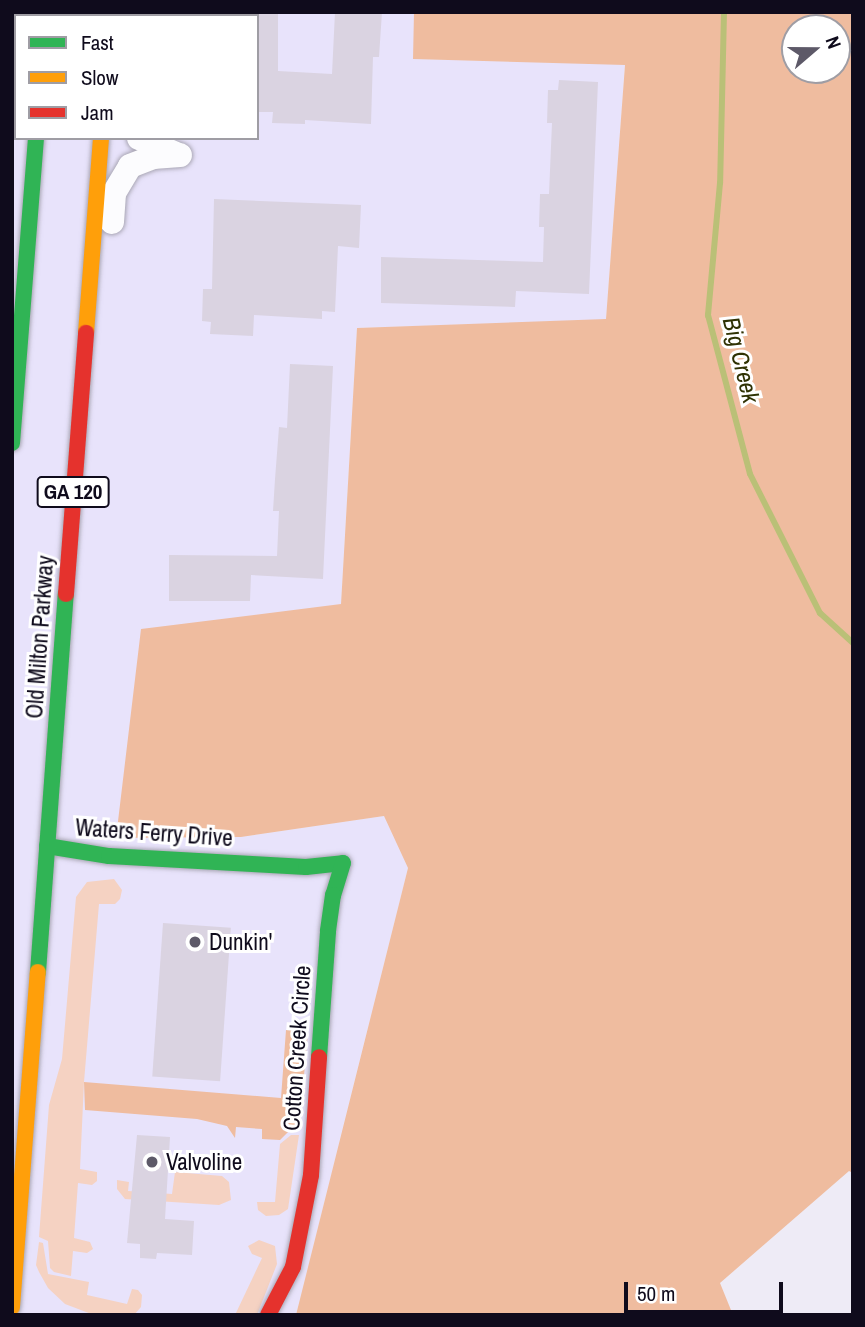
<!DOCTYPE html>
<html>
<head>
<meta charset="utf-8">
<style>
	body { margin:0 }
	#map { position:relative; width:865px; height:1327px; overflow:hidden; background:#eeebf6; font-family:"Archivo Narrow",sans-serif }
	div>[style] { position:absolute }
	.built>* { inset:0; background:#e8e3fb }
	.green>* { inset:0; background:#f5d2c2 }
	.forest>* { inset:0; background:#efbc9f }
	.stream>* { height:6px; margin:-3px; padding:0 3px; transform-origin:3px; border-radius:3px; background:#bac077 }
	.building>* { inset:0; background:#dad3e1; transform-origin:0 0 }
	.roads { filter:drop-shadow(0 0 2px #aaa7b5) drop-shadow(0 0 2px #aaa7b5) }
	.street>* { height:24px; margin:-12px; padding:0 12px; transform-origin:12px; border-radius:12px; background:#fcfcfe }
	.fast>* { height:16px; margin:-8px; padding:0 8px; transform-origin:8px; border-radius:8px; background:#30b455 }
	.slow>* { height:16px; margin:-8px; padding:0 8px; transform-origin:8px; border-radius:8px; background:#ff9f0a }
	.jam>* { height:16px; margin:-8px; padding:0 8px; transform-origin:8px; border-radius:8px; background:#e5322d }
	.dots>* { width:19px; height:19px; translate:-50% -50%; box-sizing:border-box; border:4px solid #fff; border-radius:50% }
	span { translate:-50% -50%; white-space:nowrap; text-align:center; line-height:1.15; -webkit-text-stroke:6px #fff; paint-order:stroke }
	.shield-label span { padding:2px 5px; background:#fff; border:2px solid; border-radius:5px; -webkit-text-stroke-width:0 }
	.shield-label { font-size:21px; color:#0f0b1c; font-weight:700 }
	.street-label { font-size:23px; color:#0f0b1c }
	.poi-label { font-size:23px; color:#0f0b1c }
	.left { translate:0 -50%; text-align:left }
	.water-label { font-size:24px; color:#2f3203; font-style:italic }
	.frame { position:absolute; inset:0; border:14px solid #0f0b1c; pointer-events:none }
	.legend { position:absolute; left:14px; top:14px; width:245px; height:126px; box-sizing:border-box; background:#fff; border:2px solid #9f9da4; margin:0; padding:9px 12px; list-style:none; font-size:21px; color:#0f0b1c }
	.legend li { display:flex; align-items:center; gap:14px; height:35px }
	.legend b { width:35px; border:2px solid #9f9da4 }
	.north { position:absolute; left:781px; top:14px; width:70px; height:70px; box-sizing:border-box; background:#fff; border:2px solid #9f9da4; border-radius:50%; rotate:70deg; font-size:19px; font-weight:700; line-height:28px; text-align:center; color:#0f0b1c }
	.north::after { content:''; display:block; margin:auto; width:24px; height:32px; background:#5d5968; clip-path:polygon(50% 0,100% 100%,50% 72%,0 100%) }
	.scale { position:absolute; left:624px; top:1282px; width:159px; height:32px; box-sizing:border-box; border:4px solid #0f0b1c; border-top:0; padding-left:9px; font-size:21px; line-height:24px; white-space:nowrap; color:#0f0b1c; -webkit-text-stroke:5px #fff; paint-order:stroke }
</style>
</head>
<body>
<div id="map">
	<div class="built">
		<div style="clip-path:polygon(28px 12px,414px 12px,414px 59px,625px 64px,606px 320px,357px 328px,341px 604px,116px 837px,241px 837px,384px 816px,408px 868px,296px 1315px,12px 1315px,12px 124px,16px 122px,16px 138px,257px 138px,257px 16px,27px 16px)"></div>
	</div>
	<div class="green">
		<div style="clip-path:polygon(114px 879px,122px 890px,120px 899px,115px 904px,99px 904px,84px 1082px,80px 1169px,97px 1172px,97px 1181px,92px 1185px,78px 1183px,74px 1238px,90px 1242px,93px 1249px,87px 1253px,73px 1251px,71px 1276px,54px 1272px,50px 1268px,48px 1241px,39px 1237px,49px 1105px,62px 1059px,76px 897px,87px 882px)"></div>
		<div style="clip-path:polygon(291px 1135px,299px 1135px,288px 1209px,279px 1215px,266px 1216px,258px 1210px,257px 1202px,275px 1202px,280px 1144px)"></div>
		<div style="clip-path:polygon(175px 1172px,222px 1176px,229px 1182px,231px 1200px,219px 1205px,125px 1199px,117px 1189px,117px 1180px,129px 1182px,128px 1191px,172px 1194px)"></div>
		<div style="clip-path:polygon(259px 1240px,275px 1246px,277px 1264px,257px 1315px,235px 1315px,262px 1258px,252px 1254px,248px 1246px)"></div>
		<div style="clip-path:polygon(39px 1242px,43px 1243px,48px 1274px,89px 1282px,87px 1295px,127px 1304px,132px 1289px,138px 1290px,142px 1295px,141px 1307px,134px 1315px,94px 1315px,65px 1304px,48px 1288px,39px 1272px,36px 1265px)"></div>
	</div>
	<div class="forest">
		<div style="clip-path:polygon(evenodd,414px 12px,853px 12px,853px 1173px,849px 1171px,720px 1283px,733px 1315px,296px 1315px,408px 868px,384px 816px,241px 837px,116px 838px,141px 629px,341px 604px,357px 328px,606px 319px,625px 65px,413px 59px,414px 12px,795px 28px,837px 28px,837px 70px,795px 70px,795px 28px)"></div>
		<div style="clip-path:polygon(286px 1030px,308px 1032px,299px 1130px,289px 1131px,280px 1140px,262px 1139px,262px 1129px,236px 1127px,235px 1138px,227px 1126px,197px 1119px,85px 1110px,84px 1082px,281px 1098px)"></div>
	</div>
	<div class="stream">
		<div style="left:724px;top:12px;width:171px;rotate:91.3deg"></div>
		<div style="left:720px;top:183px;width:133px;rotate:95.2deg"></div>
		<div style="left:708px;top:315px;width:164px;rotate:75.2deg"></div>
		<div style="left:750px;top:474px;width:156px;rotate:63.3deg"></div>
		<div style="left:820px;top:613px;width:45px;rotate:42.3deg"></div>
	</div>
	<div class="building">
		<div style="clip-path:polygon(257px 12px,278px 12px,278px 71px,332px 74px,335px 12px,382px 12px,379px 57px,373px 57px,371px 124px,305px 120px,305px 124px,272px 123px,273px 112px,257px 112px)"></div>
		<div style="clip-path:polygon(559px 80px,598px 82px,589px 294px,516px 291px,515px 307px,381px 303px,381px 257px,543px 262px,544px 227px,539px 227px,540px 194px,549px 194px,552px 123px,547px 123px,548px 90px,558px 90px)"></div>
		<div style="clip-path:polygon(214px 199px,361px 205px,359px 248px,338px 246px,335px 312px,322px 311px,322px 319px,254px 315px,253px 336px,210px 334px,211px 322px,202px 321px,203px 289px,212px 289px)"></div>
		<div style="clip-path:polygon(290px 364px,333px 366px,323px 579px,251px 575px,250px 601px,169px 601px,169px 555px,277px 556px,279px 511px,273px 511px,275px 479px,279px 427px,287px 428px)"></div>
		<div style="left:163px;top:923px;width:68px;height:154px;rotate:4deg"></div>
		<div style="clip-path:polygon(137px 1135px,170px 1137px,165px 1219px,194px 1221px,192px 1255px,157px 1253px,156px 1259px,140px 1258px,140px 1244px,127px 1243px)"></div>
	</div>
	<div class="roads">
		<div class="street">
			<div style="left:139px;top:138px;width:40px;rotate:23.4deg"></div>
			<div style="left:112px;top:222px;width:29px;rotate:-86deg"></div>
			<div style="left:114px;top:193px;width:31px;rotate:-59deg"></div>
			<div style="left:130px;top:166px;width:25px;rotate:-21deg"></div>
			<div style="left:153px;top:157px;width:27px;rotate:-4deg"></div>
		</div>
		<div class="fast">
			<div style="left:110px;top:16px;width:4px;rotate:-76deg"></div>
			<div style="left:12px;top:443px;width:306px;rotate:-85.5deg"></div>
			<div style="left:47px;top:846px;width:63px;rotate:9.2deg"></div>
			<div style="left:109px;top:856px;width:197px;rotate:3.2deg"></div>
			<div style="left:306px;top:867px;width:37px;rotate:-6deg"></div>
			<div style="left:343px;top:863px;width:34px;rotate:107deg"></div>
			<div style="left:333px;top:895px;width:37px;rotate:98deg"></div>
			<div style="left:328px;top:932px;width:125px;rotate:94.1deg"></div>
			<div style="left:38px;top:972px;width:379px;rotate:-85.8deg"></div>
		</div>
		<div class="slow">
			<div style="left:46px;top:12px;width:4px;rotate:90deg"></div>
			<div style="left:86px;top:333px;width:196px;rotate:-85.6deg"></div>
			<div style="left:12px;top:1307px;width:336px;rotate:-85.6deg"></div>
		</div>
		<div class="jam">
			<div style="left:66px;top:594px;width:262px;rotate:-85.6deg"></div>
			<div style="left:268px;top:1315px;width:54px;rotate:-62.5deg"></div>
			<div style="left:293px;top:1267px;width:94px;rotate:-78.9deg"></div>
			<div style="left:311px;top:1175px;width:118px;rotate:-86.1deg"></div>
		</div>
	</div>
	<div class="dots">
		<div style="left:195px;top:942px;background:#5d5968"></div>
		<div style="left:152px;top:1162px;background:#5d5968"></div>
	</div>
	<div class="shield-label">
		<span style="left:73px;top:492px">GA 120</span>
	</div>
	<div class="street-label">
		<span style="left:40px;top:637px;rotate:-86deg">Old Milton Parkway</span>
		<span style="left:154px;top:833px;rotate:4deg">Waters Ferry Drive</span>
		<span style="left:297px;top:1048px;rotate:-86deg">Cotton Creek Circle</span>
	</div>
	<div class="poi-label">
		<span class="left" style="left:209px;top:942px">Dunkin'</span>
		<span class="left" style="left:166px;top:1162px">Valvoline</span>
	</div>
	<div class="water-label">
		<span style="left:741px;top:360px;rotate:76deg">Big Creek</span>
	</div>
	<div class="frame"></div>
	<ul class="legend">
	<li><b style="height:9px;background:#30b455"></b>Fast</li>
	<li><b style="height:9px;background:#ff9f0a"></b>Slow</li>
	<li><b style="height:9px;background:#e5322d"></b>Jam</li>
	</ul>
	<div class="north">N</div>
	<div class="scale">50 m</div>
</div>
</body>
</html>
